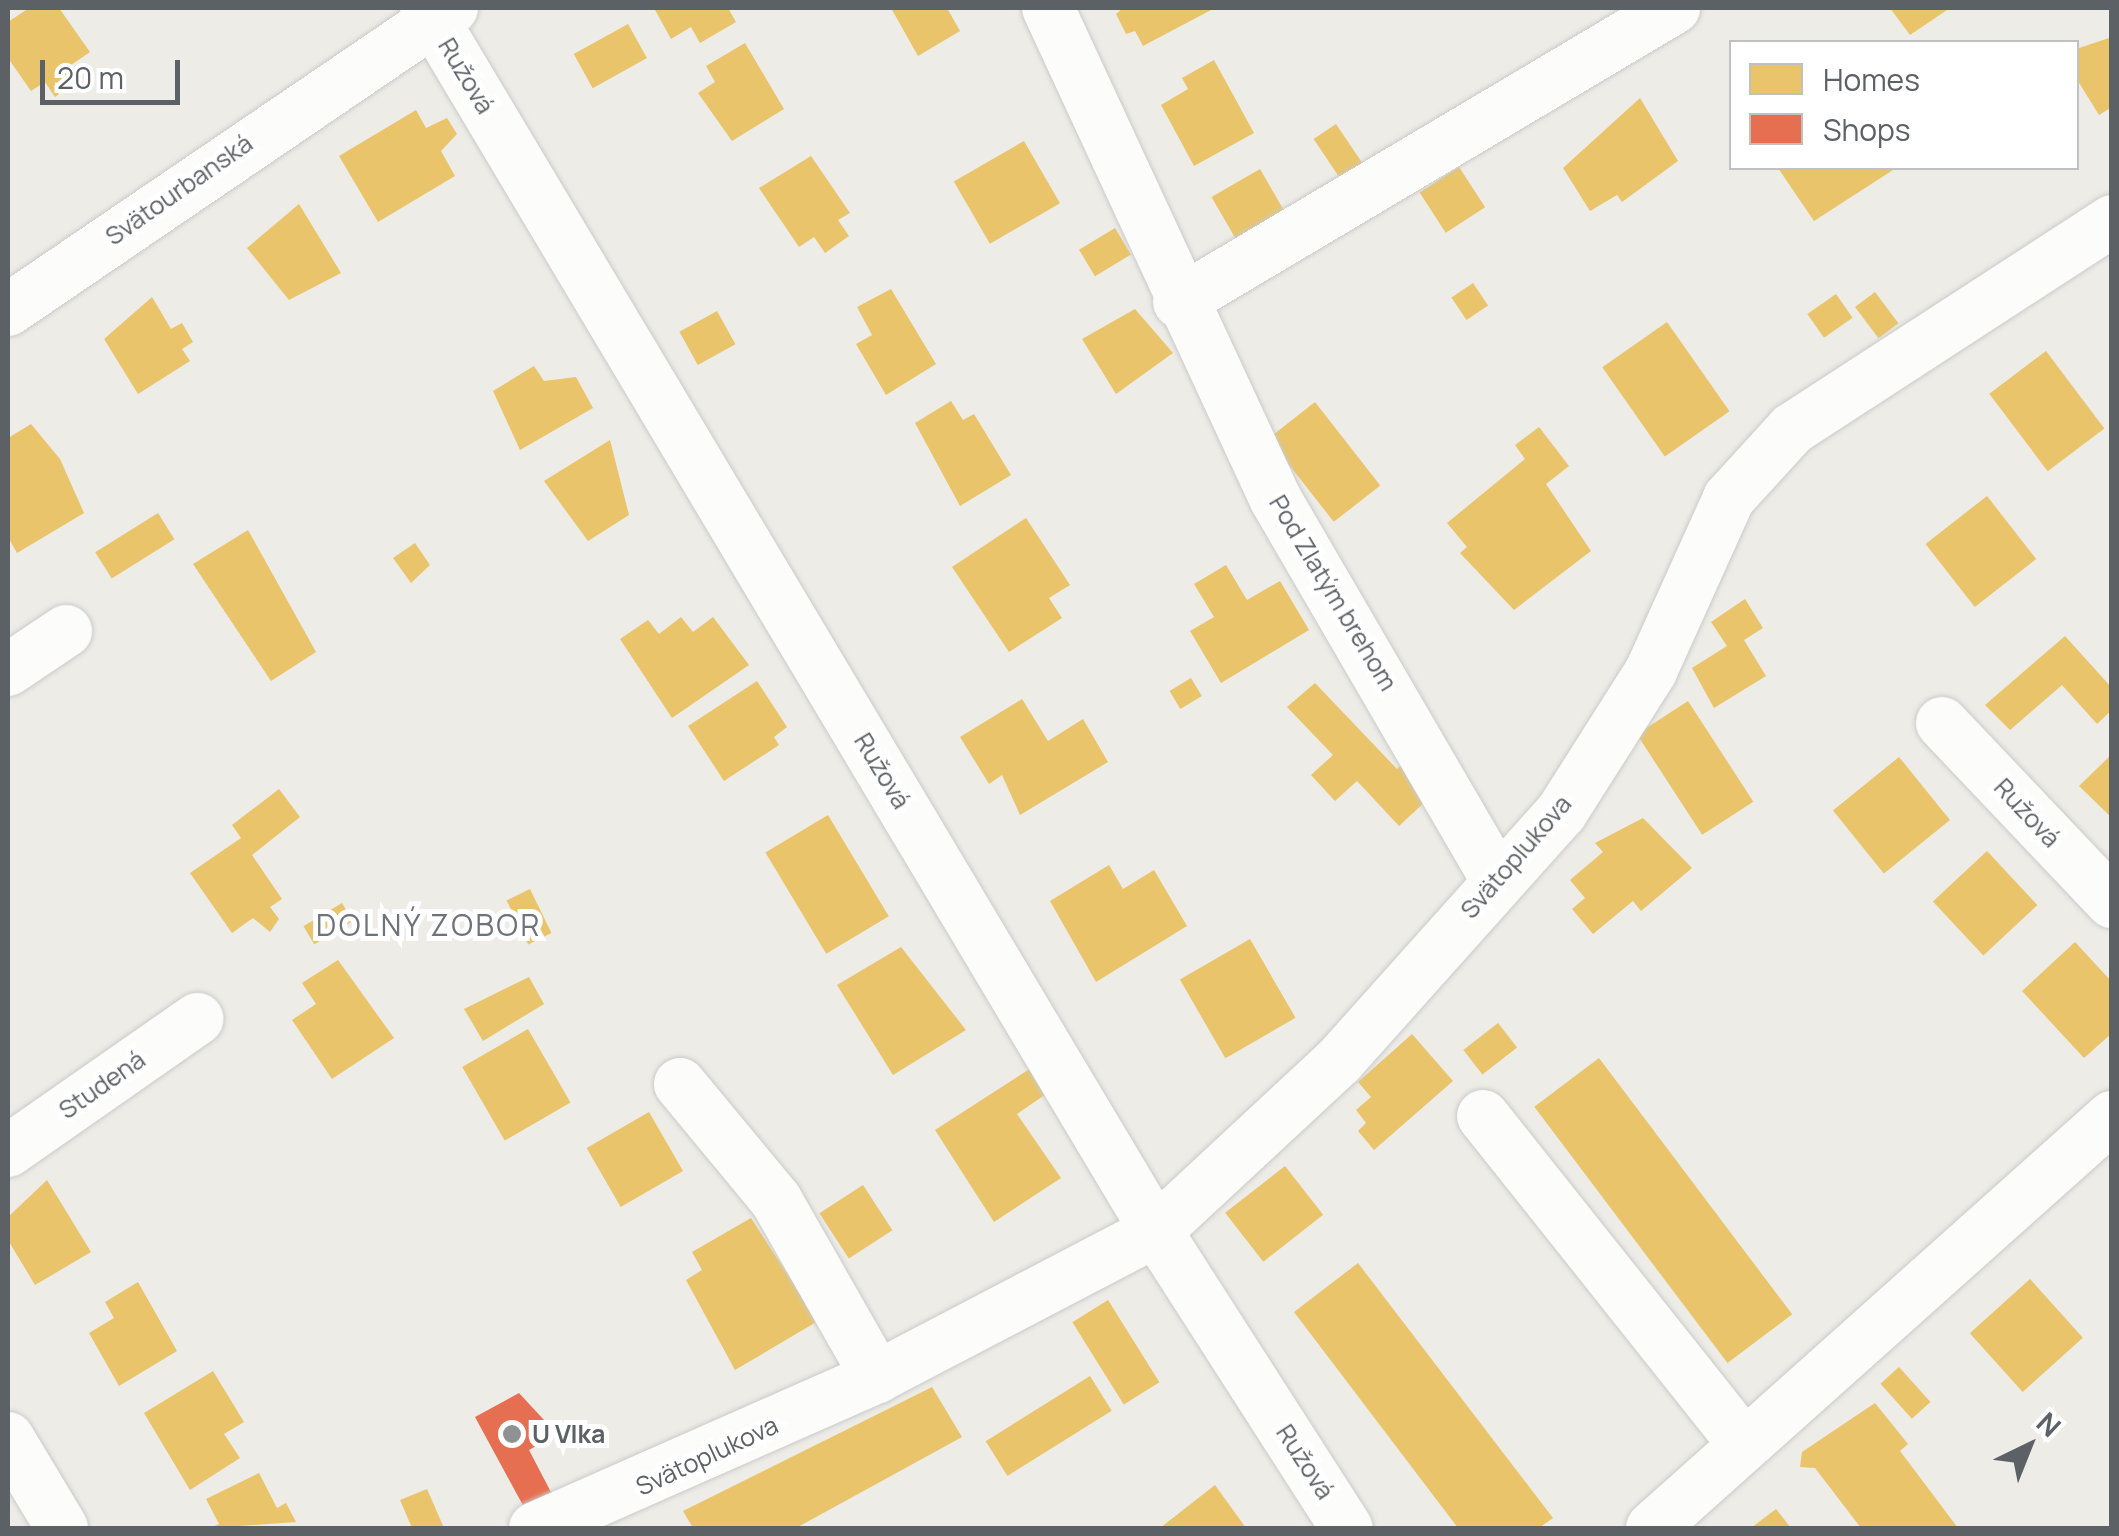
<!DOCTYPE html>
<html>
<head>
<meta charset="utf-8">
<style>
	body { margin:0 }
	#map { position:relative; width:2119px; height:1536px; overflow:hidden; background:#edece7; font-family:Manrope,sans-serif }
	div>[style] { position:absolute }
	.homes>* { inset:0; background:#e9c46a; transform-origin:0 0 }
	.shops>* { inset:0; background:#e76f51 }
	.roads { filter:drop-shadow(0 0 2px #cacac9) drop-shadow(0 0 2px #cacac9) }
	.street>* { height:52px; margin:-26px; padding:0 26px; transform-origin:26px; border-radius:26px; background:#fcfcfb }
	.dots>* { width:28px; height:28px; translate:-50% -50%; box-sizing:border-box; border:5px solid #fff; border-radius:50% }
	span { translate:-50% -50%; white-space:nowrap; text-align:center; line-height:1.15; -webkit-text-stroke:10px #fff; paint-order:stroke }
	.street-label { font-size:25px; color:#5c6166 }
	.poi-label { font-size:25px; color:#5c6166; font-weight:700 }
	.left { translate:0 -50%; text-align:left }
	.quarter-label { font-size:30px; color:#6d7378; letter-spacing:2.5px }
	.frame { position:absolute; inset:0; border:10px solid #5c6166; pointer-events:none }
	.legend { position:absolute; left:1729px; top:40px; width:350px; height:130px; box-sizing:border-box; background:#fff; border:2px solid #bec0c2; margin:0; padding:12px 18px; list-style:none; font-size:30px; color:#5c6166 }
	.legend li { display:flex; align-items:center; gap:20px; height:50px }
	.legend b { width:50px; border:2px solid #bec0c2 }
	.north { position:absolute; left:1979px; top:1396px; width:100px; height:100px; -webkit-text-stroke:8px #fff; paint-order:stroke; rotate:43deg; font-size:28px; font-weight:700; line-height:40px; text-align:center; color:#5c6166 }
	.north::after { content:''; display:block; margin:auto; width:35px; height:45px; background:#5c6166; clip-path:polygon(50% 0,100% 100%,50% 72%,0 100%) }
	.scale { position:absolute; left:40px; top:60px; width:140px; height:45px; box-sizing:border-box; border:5px solid #5c6166; border-top:0; padding-left:12px; font-size:30px; line-height:35px; white-space:nowrap; color:#5c6166; -webkit-text-stroke:8px #fff; paint-order:stroke }
</style>
</head>
<body>
<div id="map">
	<div class="homes">
		<div style="clip-path:polygon(29px 8px,59px 8px,90px 52px,68px 67px,78px 81px,55px 97px,45px 82px,31px 91px,8px 58px,8px 22px)"></div>
		<div style="clip-path:polygon(654px 8px,728px 8px,736px 22px,700px 43px,691px 27px,671px 39px)"></div>
		<div style="clip-path:polygon(891px 8px,947px 8px,960px 31px,918px 56px)"></div>
		<div style="clip-path:polygon(1123px 8px,1210px 8px,1211px 10px,1143px 46px,1135px 31px,1126px 34px,1116px 14px)"></div>
		<div style="clip-path:polygon(1890px 8px,1950px 8px,1910px 35px)"></div>
		<div style="left:628px;top:24px;width:39px;height:62px;rotate:61deg"></div>
		<div style="clip-path:polygon(2112px 37px,2112px 107px,2099px 115px,2076px 78px,2076px 49px)"></div>
		<div style="clip-path:polygon(745px 43px,784px 109px,732px 141px,698px 93px,715px 82px,706px 66px)"></div>
		<div style="clip-path:polygon(1214px 60px,1254px 133px,1194px 166px,1161px 105px,1188px 89px,1182px 78px)"></div>
		<div style="clip-path:polygon(1640px 98px,1678px 161px,1622px 202px,1617px 195px,1590px 211px,1563px 168px)"></div>
		<div style="clip-path:polygon(416px 110px,426px 128px,447px 118px,457px 134px,441px 151px,455px 176px,378px 222px,339px 156px)"></div>
		<div style="left:1336px;top:124px;width:59px;height:27px;rotate:56deg"></div>
		<div style="left:1024px;top:141px;width:72px;height:81px;rotate:60deg"></div>
		<div style="clip-path:polygon(811px 156px,850px 213px,838px 220px,849px 236px,825px 253px,814px 237px,799px 247px,759px 188px)"></div>
		<div style="left:1459px;top:167px;width:48px;height:47px;rotate:57deg"></div>
		<div style="clip-path:polygon(1778px 168px,1891px 168px,1893px 170px,1814px 221px)"></div>
		<div style="left:1260px;top:169px;width:50px;height:56px;rotate:60deg"></div>
		<div style="clip-path:polygon(299px 204px,341px 273px,289px 300px,247px 248px)"></div>
		<div style="left:1115px;top:228px;width:31px;height:42px;rotate:59deg"></div>
		<div style="left:1473px;top:283px;width:27px;height:26px;rotate:56deg"></div>
		<div style="clip-path:polygon(891px 289px,936px 364px,886px 395px,856px 344px,872px 335px,857px 307px)"></div>
		<div style="left:1875px;top:292px;width:39px;height:25px;rotate:53deg"></div>
		<div style="left:1836px;top:294px;width:29px;height:35px;rotate:55deg"></div>
		<div style="clip-path:polygon(152px 297px,171px 329px,182px 323px,193px 342px,182px 349px,190px 361px,138px 394px,104px 339px)"></div>
		<div style="clip-path:polygon(1135px 309px,1173px 353px,1116px 394px,1082px 339px)"></div>
		<div style="left:717px;top:311px;width:38px;height:43px;rotate:61deg"></div>
		<div style="left:1667px;top:322px;width:109px;height:79px;rotate:55deg"></div>
		<div style="left:2046px;top:351px;width:97px;height:71px;rotate:53deg"></div>
		<div style="clip-path:polygon(534px 366px,544px 381px,576px 377px,593px 408px,520px 450px,493px 391px)"></div>
		<div style="clip-path:polygon(951px 401px,963px 420px,974px 414px,1011px 475px,960px 506px,915px 423px)"></div>
		<div style="left:1315px;top:402px;width:106px;height:59px;rotate:52deg"></div>
		<div style="clip-path:polygon(31px 424px,60px 459px,84px 513px,17px 553px,8px 537px,8px 438px)"></div>
		<div style="clip-path:polygon(1539px 427px,1569px 466px,1546px 484px,1591px 551px,1514px 610px,1460px 553px,1467px 547px,1447px 523px,1525px 459px,1515px 445px)"></div>
		<div style="clip-path:polygon(610px 440px,629px 515px,588px 541px,544px 481px)"></div>
		<div style="left:1987px;top:496px;width:80px;height:78px;rotate:52deg"></div>
		<div style="left:158px;top:513px;width:31px;height:74px;rotate:58deg"></div>
		<div style="clip-path:polygon(1026px 518px,1070px 585px,1049px 598px,1062px 618px,1009px 652px,952px 567px)"></div>
		<div style="clip-path:polygon(248px 530px,316px 652px,271px 681px,193px 564px)"></div>
		<div style="clip-path:polygon(415px 543px,430px 565px,411px 583px,393px 558px)"></div>
		<div style="clip-path:polygon(1226px 565px,1247px 600px,1280px 581px,1309px 630px,1221px 683px,1190px 631px,1214px 617px,1194px 584px)"></div>
		<div style="clip-path:polygon(1745px 599px,1763px 628px,1744px 640px,1766px 676px,1714px 708px,1692px 668px,1727px 646px,1711px 622px)"></div>
		<div style="clip-path:polygon(681px 617px,693px 632px,713px 617px,749px 665px,672px 718px,620px 639px,648px 620px,659px 634px)"></div>
		<div style="clip-path:polygon(2065px 636px,2112px 688px,2112px 710px,2097px 724px,2062px 685px,2010px 730px,1985px 705px)"></div>
		<div style="left:1191px;top:678px;width:21px;height:25px;rotate:59deg"></div>
		<div style="clip-path:polygon(757px 681px,787px 727px,774px 737px,779px 745px,724px 781px,688px 726px)"></div>
		<div style="clip-path:polygon(1315px 683px,1397px 769px,1410px 757px,1427px 800px,1399px 826px,1357px 781px,1335px 801px,1311px 775px,1333px 755px,1287px 707px)"></div>
		<div style="clip-path:polygon(1022px 699px,1048px 741px,1083px 719px,1108px 762px,1020px 815px,1002px 775px,989px 784px,960px 737px)"></div>
		<div style="left:1688px;top:701px;width:120px;height:61px;rotate:57deg"></div>
		<div style="clip-path:polygon(2112px 754px,2112px 818px,2079px 786px)"></div>
		<div style="left:1899px;top:757px;width:81px;height:85px;rotate:51deg"></div>
		<div style="clip-path:polygon(279px 789px,300px 817px,252px 855px,282px 899px,270px 907px,279px 919px,270px 932px,253px 918px,232px 933px,190px 873px,241px 838px,232px 825px)"></div>
		<div style="left:828px;top:815px;width:118px;height:73px;rotate:59deg"></div>
		<div style="clip-path:polygon(1643px 818px,1692px 868px,1641px 911px,1633px 901px,1593px 934px,1572px 909px,1585px 898px,1570px 880px,1603px 852px,1595px 843px)"></div>
		<div style="left:1987px;top:851px;width:74px;height:74px;rotate:47deg"></div>
		<div style="clip-path:polygon(1109px 865px,1123px 889px,1154px 870px,1187px 926px,1096px 982px,1050px 901px)"></div>
		<div style="left:530px;top:889px;width:49px;height:26px;rotate:64deg"></div>
		<div style="left:342px;top:903px;width:21px;height:45px;rotate:59deg"></div>
		<div style="left:1250px;top:939px;width:91px;height:81px;rotate:60deg"></div>
		<div style="clip-path:polygon(2075px 942px,2112px 982px,2112px 1033px,2084px 1058px,2022px 991px)"></div>
		<div style="clip-path:polygon(901px 947px,966px 1030px,893px 1075px,837px 985px)"></div>
		<div style="clip-path:polygon(338px 960px,394px 1038px,332px 1079px,292px 1020px,316px 1004px,302px 983px)"></div>
		<div style="clip-path:polygon(529px 977px,544px 1004px,483px 1041px,464px 1009px)"></div>
		<div style="left:1498px;top:1023px;width:31px;height:44px;rotate:52deg"></div>
		<div style="left:528px;top:1029px;width:85px;height:76px;rotate:60deg"></div>
		<div style="clip-path:polygon(1412px 1034px,1453px 1081px,1374px 1150px,1358px 1131px,1366px 1123px,1356px 1110px,1371px 1097px,1358px 1082px)"></div>
		<div style="left:1599px;top:1058px;width:321px;height:81px;rotate:53deg"></div>
		<div style="clip-path:polygon(1031px 1068px,1046px 1094px,1017px 1114px,1061px 1178px,994px 1222px,935px 1130px)"></div>
		<div style="left:649px;top:1112px;width:68px;height:72px;rotate:60deg"></div>
		<div style="left:1285px;top:1166px;width:62px;height:76px;rotate:52deg"></div>
		<div style="clip-path:polygon(47px 1180px,91px 1252px,35px 1285px,8px 1240px,8px 1217px)"></div>
		<div style="left:863px;top:1185px;width:54px;height:52px;rotate:57deg"></div>
		<div style="clip-path:polygon(751px 1218px,818px 1321px,735px 1370px,686px 1280px,702px 1270px,692px 1252px)"></div>
		<div style="clip-path:polygon(1358px 1263px,1553px 1518px,1539px 1528px,1458px 1528px,1294px 1312px)"></div>
		<div style="left:2030px;top:1279px;width:79px;height:81px;rotate:48deg"></div>
		<div style="clip-path:polygon(138px 1282px,177px 1351px,119px 1386px,89px 1333px,114px 1318px,105px 1302px)"></div>
		<div style="left:1108px;top:1300px;width:97px;height:42px;rotate:58deg"></div>
		<div style="left:1899px;top:1367px;width:47px;height:25px;rotate:48deg"></div>
		<div style="clip-path:polygon(213px 1371px,244px 1422px,224px 1434px,240px 1458px,190px 1490px,144px 1413px)"></div>
		<div style="left:1090px;top:1376px;width:41px;height:123px;rotate:58deg"></div>
		<div style="clip-path:polygon(932px 1387px,962px 1437px,796px 1528px,693px 1528px,683px 1511px)"></div>
		<div style="clip-path:polygon(1875px 1403px,1908px 1444px,1900px 1451px,1958px 1528px,1861px 1528px,1815px 1468px,1800px 1467px,1802px 1452px)"></div>
		<div style="clip-path:polygon(259px 1473px,277px 1508px,286px 1503px,296px 1522px,210px 1528px,219px 1524px,206px 1499px)"></div>
		<div style="clip-path:polygon(1215px 1485px,1246px 1528px,1160px 1528px)"></div>
		<div style="clip-path:polygon(427px 1489px,444px 1528px,412px 1528px,400px 1500px)"></div>
		<div style="clip-path:polygon(1776px 1509px,1791px 1528px,1751px 1528px)"></div>
	</div>
	<div class="shops">
		<div style="clip-path:polygon(519px 1393px,557px 1434px,529px 1450px,553px 1496px,525px 1509px,475px 1417px)"></div>
	</div>
	<div class="roads">
		<div class="street">
			<div style="left:426px;top:8px;width:1424px;rotate:59.17deg"></div>
			<div style="left:1156px;top:1231px;width:353px;rotate:57.3deg"></div>
			<div style="left:1048px;top:8px;width:542px;rotate:65.14deg"></div>
			<div style="left:1276px;top:500px;width:437px;rotate:59.8deg"></div>
			<div style="left:1179px;top:302px;width:576px;rotate:-30.71deg"></div>
			<div style="left:8px;top:310px;width:537px;rotate:-34.22deg"></div>
			<div style="left:8px;top:670px;width:70px;rotate:-33.9deg"></div>
			<div style="left:1942px;top:723px;width:247px;rotate:46.5deg"></div>
			<div style="left:680px;top:1084px;width:151px;rotate:50.4deg"></div>
			<div style="left:776px;top:1200px;width:204px;rotate:60.3deg"></div>
			<div style="left:1483px;top:1116px;width:416px;rotate:51.5deg"></div>
			<div style="left:8px;top:1151px;width:231px;rotate:-34.9deg"></div>
			<div style="left:8px;top:1438px;width:105px;rotate:59deg"></div>
			<div style="left:535px;top:1528px;width:374px;rotate:-23.8deg"></div>
			<div style="left:877px;top:1377px;width:315px;rotate:-27.6deg"></div>
			<div style="left:1156px;top:1231px;width:250px;rotate:-42.9deg"></div>
			<div style="left:1339px;top:1061px;width:333px;rotate:-48.2deg"></div>
			<div style="left:1561px;top:813px;width:168px;rotate:-57.6deg"></div>
			<div style="left:1651px;top:671px;width:190px;rotate:-65.7deg"></div>
			<div style="left:1729px;top:498px;width:93px;rotate:-47.6deg"></div>
			<div style="left:1792px;top:429px;width:382px;rotate:-33deg"></div>
			<div style="left:1652px;top:1528px;width:617px;rotate:-41.78deg"></div>
		</div>
	</div>
	<div class="dots">
		<div style="left:512px;top:1434px;background:#8f9293"></div>
	</div>
	<div class="street-label">
		<span style="left:466px;top:76px;rotate:59deg">Ružová</span>
		<span style="left:179px;top:190px;rotate:-35deg">Svätourbanská</span>
		<span style="left:1333px;top:593px;rotate:59deg">Pod Zlatým brehom</span>
		<span style="left:882px;top:771px;rotate:59deg">Ružová</span>
		<span style="left:2027px;top:813px;rotate:47deg">Ružová</span>
		<span style="left:1516px;top:857px;rotate:-49deg">Svätoplukova</span>
		<span style="left:102px;top:1085px;rotate:-35deg">Studená</span>
		<span style="left:707px;top:1456px;rotate:-25deg">Svätoplukova</span>
		<span style="left:1305px;top:1462px;rotate:57deg">Ružová</span>
	</div>
	<div class="poi-label">
		<span class="left" style="left:532px;top:1434px">U Vlka</span>
	</div>
	<div class="quarter-label">
		<span style="left:429px;top:925px">DOLNÝ ZOBOR</span>
	</div>
	<div class="frame"></div>
	<ul class="legend">
	<li><b style="height:28px;background:#e9c46a"></b>Homes</li>
	<li><b style="height:28px;background:#e76f51"></b>Shops</li>
	</ul>
	<div class="north">N</div>
	<div class="scale">20 m</div>
</div>
</body>
</html>
